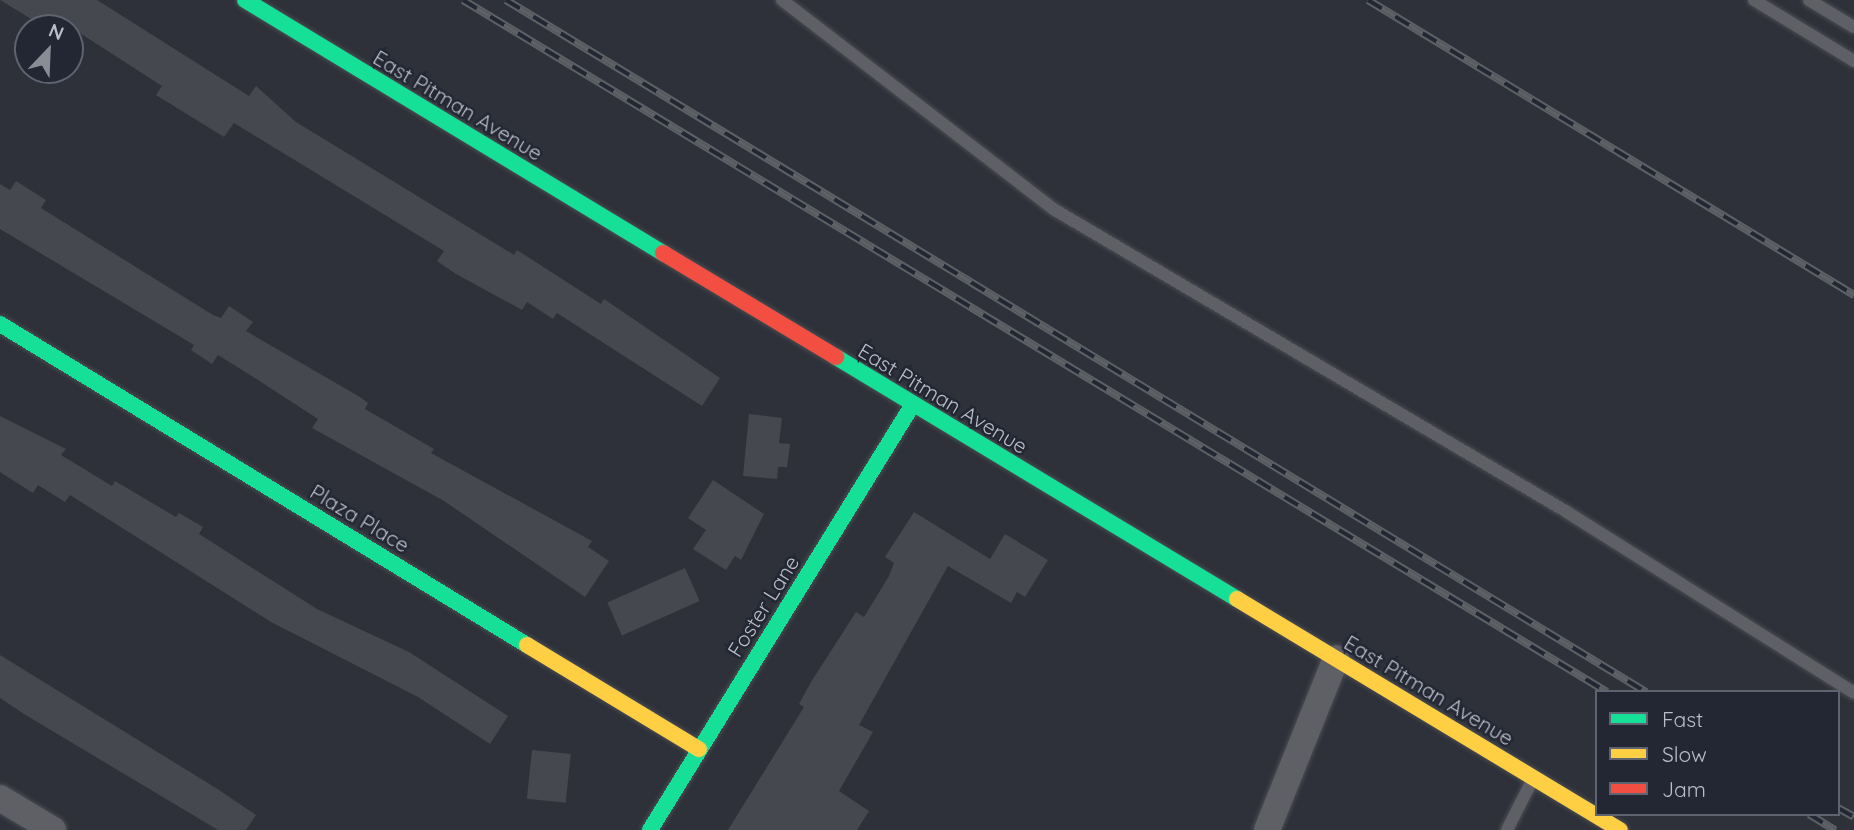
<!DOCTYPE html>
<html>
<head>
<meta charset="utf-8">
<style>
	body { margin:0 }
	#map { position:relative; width:1854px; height:830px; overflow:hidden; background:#2e3139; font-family:Quicksand,sans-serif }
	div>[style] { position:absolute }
	.building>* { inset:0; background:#45484e; transform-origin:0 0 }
	.roads { filter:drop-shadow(0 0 2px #4a4c52) drop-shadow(0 0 2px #4a4c52) }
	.lane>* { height:12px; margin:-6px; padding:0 6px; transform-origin:6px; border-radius:6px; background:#5e6066 }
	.street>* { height:26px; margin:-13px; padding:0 13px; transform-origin:13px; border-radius:13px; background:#5e6066 }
	.fast>* { height:16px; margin:-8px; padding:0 8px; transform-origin:8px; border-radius:8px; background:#16e098 }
	.slow>* { height:16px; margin:-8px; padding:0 8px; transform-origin:8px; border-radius:8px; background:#ffcf43 }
	.jam>* { height:16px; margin:-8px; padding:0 8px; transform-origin:8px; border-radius:8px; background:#f24e42 }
	.rail>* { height:8px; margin-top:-4px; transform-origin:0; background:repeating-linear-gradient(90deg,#222733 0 16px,#5d6065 0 32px); box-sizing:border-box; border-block:2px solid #5d6065 }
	span { translate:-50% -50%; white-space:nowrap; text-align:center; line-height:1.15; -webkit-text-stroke:5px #222733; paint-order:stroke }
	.street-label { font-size:21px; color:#b9bec8 }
	.legend { position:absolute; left:1595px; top:690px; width:245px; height:126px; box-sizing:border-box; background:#222733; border:2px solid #5e636f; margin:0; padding:9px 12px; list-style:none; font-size:21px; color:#b9bec8 }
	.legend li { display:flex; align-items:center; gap:14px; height:35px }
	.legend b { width:35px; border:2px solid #5e636f }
	.north { position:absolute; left:14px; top:14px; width:70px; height:70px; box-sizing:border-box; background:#222733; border:2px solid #5e636f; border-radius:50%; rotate:23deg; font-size:19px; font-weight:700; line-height:28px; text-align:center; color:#b9bec8 }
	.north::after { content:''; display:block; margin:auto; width:24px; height:32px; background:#888d96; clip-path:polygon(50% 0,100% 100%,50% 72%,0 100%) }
</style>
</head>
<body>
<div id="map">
	<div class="building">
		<div style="clip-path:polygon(0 0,97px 0,249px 96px,256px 86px,296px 122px,514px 255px,517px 250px,601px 304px,604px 299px,720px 378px,702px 406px,557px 313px,553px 319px,527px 302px,522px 310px,456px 274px,437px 261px,444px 251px,234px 123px,224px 137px,156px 95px,162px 86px,72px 28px,46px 28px)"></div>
		<div style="clip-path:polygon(16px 181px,46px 200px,41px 208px,213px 315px,221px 318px,229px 306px,253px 322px,246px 331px,360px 397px,368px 403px,365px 409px,434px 449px,431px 453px,592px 541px,588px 547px,609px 561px,585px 597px,444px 501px,312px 428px,318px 419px,258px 380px,218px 355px,212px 364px,191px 350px,194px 345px,0 229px,0 184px,10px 190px)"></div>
		<div style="clip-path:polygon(749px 414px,782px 418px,779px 443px,790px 444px,787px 467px,778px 467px,777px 479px,743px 476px)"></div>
		<div style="clip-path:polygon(0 416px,66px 449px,61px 455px,112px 486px,115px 481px,176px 517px,179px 513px,203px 527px,199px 534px,317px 609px,409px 652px,508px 716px,490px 744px,418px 697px,271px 622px,70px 495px,65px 502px,38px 485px,33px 493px,0 472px)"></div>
		<div style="clip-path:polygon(713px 480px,764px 514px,741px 560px,735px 556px,726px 570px,693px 549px,706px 530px,688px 518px)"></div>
		<div style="clip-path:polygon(914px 512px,990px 559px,1005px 534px,1048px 560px,1025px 597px,1017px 592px,1011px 603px,948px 566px,859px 725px,873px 732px,839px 791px,869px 811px,857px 830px,728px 830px,804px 707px,799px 704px,811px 682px,856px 612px,864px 617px,889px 576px,894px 563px,885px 557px)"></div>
		<div style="left:685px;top:568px;width:36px;height:85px;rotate:66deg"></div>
		<div style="clip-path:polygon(0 655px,216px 788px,256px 815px,246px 830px,218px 830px,24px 714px,0 698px)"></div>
		<div style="left:532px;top:750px;width:39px;height:49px;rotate:6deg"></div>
	</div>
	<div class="roads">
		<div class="lane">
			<div style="left:782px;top:0;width:344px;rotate:37.6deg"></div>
			<div style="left:1055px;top:210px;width:594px;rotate:30.53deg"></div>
			<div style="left:1567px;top:512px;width:339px;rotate:32.2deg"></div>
			<div style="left:1754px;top:0;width:117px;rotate:31.4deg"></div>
			<div style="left:1809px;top:0;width:52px;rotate:31deg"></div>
			<div style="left:1507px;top:830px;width:55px;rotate:-63deg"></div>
		</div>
		<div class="street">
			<div style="left:0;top:798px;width:62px;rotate:31.1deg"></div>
			<div style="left:1267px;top:830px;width:185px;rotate:-68.1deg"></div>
		</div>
		<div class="fast">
			<div style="left:245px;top:0;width:489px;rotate:31.2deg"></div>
			<div style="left:0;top:324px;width:617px;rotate:31.35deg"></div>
			<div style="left:836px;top:357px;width:468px;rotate:31.1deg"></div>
			<div style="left:650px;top:830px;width:499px;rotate:-58.3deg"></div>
		</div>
		<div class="slow">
			<div style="left:1237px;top:599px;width:447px;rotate:31.1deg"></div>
			<div style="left:527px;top:645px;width:201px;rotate:31.2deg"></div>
		</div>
		<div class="jam">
			<div style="left:663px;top:253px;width:202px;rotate:31deg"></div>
		</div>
	</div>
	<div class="rail">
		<div style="left:463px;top:0;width:1337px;rotate:31.17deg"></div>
		<div style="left:506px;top:0;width:1334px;rotate:31.26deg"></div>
		<div style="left:1368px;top:0;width:569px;rotate:31.26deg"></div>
		<div style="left:1838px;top:808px;width:18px;rotate:29deg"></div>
		<div style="left:1809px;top:814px;width:31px;rotate:32deg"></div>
	</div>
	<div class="street-label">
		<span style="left:458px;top:105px;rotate:31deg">East Pitman Avenue</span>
		<span style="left:943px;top:398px;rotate:31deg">East Pitman Avenue</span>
		<span style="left:360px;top:518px;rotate:31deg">Plaza Place</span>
		<span style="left:763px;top:606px;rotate:-58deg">Foster Lane</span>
		<span style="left:1429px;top:690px;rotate:31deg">East Pitman Avenue</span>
	</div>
	<ul class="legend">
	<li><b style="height:9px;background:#16e098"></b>Fast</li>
	<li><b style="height:9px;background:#ffcf43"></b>Slow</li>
	<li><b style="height:9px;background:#f24e42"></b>Jam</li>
	</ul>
	<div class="north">N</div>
</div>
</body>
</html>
